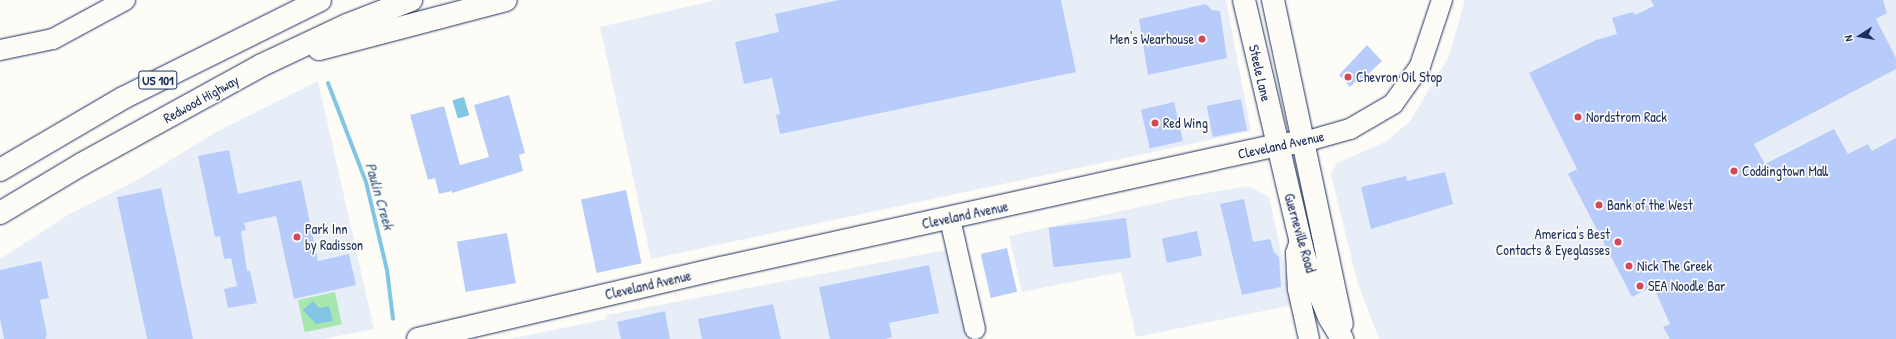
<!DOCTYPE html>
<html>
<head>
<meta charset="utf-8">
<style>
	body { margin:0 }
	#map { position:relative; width:1896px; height:339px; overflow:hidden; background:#fdfcf7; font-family:"Patrick Hand",sans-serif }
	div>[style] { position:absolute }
	.built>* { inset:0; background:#e8eef8 }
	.green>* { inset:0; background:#a7e7af; transform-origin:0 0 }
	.water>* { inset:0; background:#82c6e3; transform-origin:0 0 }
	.stream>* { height:4px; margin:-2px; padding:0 2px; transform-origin:2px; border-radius:2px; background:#82c6e3 }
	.building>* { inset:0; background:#b8ccfb; transform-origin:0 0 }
	.roads { filter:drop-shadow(0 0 1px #1b2f5e) drop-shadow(0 0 1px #1b2f5e) }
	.minor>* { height:20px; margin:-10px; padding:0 10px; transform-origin:10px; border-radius:10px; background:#fdfcf7 }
	.major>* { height:22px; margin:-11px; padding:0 11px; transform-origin:11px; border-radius:11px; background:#fdfcf7 }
	.highway>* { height:22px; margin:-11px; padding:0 11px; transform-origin:11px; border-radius:11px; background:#fdfcf7 }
	.dots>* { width:11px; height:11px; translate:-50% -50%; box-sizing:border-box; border:2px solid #fdfcf7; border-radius:50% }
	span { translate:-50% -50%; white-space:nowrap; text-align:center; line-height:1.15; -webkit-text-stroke:3.5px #fdfcf7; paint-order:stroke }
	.shield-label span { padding:1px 3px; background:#fdfcf7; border:1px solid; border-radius:3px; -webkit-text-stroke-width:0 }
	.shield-label { font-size:13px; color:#1b2f5e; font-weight:700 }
	.poi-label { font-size:14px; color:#1b2f5e }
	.right { translate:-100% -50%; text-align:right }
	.left { translate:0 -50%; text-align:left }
	.street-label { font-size:14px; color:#1b2f5e }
	.water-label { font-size:15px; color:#3a5c86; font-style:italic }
	.north { position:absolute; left:1840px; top:16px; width:40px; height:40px; -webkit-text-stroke:3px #fdfcf7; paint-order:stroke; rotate:258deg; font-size:11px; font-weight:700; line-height:16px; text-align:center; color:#1b2f5e }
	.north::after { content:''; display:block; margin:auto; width:14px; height:18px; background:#1b2f5e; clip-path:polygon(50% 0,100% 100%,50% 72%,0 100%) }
</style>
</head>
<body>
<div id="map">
	<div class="built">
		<div style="clip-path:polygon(716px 0,1226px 0,1251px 131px,651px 259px,600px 27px)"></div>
		<div style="clip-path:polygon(1465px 0,1896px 0,1896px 339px,1379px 339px,1357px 281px,1331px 174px,1337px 163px,1387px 141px,1410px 121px,1449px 56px)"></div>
		<div style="clip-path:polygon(318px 81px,374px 329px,323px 339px,0 339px,0 259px,71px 213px,141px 178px,218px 131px)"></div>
		<div style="clip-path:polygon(1248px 186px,1269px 197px,1293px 305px,1136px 337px,1121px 272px,1022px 292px,1009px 236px,1184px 197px)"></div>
		<div style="clip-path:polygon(946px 250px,966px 339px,510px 339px,606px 319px,607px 315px)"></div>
	</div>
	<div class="green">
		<div style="left:335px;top:292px;width:33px;height:38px;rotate:78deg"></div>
	</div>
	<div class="water">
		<div style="left:464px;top:97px;width:19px;height:12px;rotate:74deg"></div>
		<div style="clip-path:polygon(313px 301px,319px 308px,329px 306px,333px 321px,316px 324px,303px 310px)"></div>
	</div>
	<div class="stream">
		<div style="left:328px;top:83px;width:106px;rotate:69deg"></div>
		<div style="left:366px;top:182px;width:90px;rotate:76.6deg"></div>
		<div style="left:387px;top:270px;width:49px;rotate:83deg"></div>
	</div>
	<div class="building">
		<div style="clip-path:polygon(839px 0,1061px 0,1076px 72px,780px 134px,776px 115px,780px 114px,772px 78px,744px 84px,735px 42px,779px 32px,775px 14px)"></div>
		<div style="clip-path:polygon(1651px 0,1883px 0,1887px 13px,1876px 19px,1896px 58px,1896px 69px,1754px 144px,1765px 164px,1834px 129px,1848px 154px,1868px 144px,1872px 151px,1896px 138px,1896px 339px,1670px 339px,1663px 327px,1670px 324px,1653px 286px,1632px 297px,1568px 174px,1577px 169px,1529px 73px,1596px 40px,1617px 34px,1612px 18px,1633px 12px,1635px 15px,1654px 6px)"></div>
		<div style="clip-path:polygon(1206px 4px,1212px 10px,1220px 11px,1227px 58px,1148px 75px,1139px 19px)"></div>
		<div style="clip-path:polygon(1367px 45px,1382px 61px,1360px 82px,1358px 79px,1350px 87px,1339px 75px)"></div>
		<div style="clip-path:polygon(509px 95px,525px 153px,519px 155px,523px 171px,452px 193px,452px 191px,439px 194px,435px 178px,428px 180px,410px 115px,444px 106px,460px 165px,489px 157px,474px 105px)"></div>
		<div style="left:1241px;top:99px;width:32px;height:35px;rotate:79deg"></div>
		<div style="left:1174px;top:102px;width:40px;height:34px;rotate:77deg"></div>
		<div style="clip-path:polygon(229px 150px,238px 194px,301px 180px,318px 261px,349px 254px,356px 285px,294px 299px,276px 216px,244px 223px,246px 230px,241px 231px,247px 271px,250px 271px,257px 303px,228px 308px,224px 289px,237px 286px,231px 258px,224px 259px,220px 236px,215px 237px,198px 156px)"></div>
		<div style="clip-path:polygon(1445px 172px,1453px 204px,1371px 229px,1361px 187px,1406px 176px,1407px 181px)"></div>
		<div style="left:161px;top:188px;width:154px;height:45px;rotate:78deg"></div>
		<div style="left:626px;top:190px;width:75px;height:46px;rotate:78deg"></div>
		<div style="clip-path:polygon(1244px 199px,1253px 242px,1270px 239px,1274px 252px,1279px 257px,1281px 287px,1242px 295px,1220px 204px)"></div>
		<div style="left:1126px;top:218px;width:40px;height:78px;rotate:83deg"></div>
		<div style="left:1197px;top:231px;width:25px;height:36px;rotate:78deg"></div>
		<div style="left:507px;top:233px;width:51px;height:51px;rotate:80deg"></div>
		<div style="left:1007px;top:248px;width:45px;height:27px;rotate:77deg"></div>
		<div style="clip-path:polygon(41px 261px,49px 298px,40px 300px,47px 335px,45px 339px,4px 339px,0 319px,0 270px)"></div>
		<div style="clip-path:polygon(929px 265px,939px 313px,889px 323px,892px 337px,885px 339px,830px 339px,819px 287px)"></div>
		<div style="clip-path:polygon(773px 304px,781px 339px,702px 339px,698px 319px)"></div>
		<div style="clip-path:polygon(665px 311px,670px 339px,621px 339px,617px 322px)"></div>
	</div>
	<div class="roads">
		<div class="minor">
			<div style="left:0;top:50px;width:54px;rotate:-11.7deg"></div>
			<div style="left:53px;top:39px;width:82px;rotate:-28.4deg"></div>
			<div style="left:1304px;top:142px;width:48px;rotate:-15.8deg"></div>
			<div style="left:1350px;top:129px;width:50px;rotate:-30.2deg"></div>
			<div style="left:1393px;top:104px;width:47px;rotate:-54.6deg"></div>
			<div style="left:1420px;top:66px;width:70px;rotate:-71.6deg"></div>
			<div style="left:950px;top:219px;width:113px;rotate:77.2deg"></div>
			<div style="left:1300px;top:241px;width:13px;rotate:108deg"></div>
			<div style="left:1296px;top:253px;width:36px;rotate:87deg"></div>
			<div style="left:1298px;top:289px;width:51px;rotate:77.6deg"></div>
		</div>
		<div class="major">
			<div style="left:1244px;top:0;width:263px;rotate:76.8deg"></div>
			<div style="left:1304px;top:256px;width:66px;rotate:67.7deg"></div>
			<div style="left:1329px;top:317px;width:26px;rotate:59deg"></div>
			<div style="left:1273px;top:0;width:331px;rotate:78deg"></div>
			<div style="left:418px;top:339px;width:311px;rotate:-13.2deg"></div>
			<div style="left:721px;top:268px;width:569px;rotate:-12.47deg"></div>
			<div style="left:1277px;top:145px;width:27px;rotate:-6deg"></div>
		</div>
		<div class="highway">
			<div style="left:319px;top:49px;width:193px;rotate:-14.7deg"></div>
			<div style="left:0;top:170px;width:143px;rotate:-30.3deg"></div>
			<div style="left:123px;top:98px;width:220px;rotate:-26.4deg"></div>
			<div style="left:0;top:213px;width:96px;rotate:-30.9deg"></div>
			<div style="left:82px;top:164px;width:205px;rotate:-28.8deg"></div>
			<div style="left:262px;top:65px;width:94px;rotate:-25.2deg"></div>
			<div style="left:347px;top:25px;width:69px;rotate:-21.3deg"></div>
		</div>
	</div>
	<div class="dots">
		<div style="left:1202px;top:39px;background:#d1495b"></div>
		<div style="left:1348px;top:77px;background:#d1495b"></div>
		<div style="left:1578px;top:117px;background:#d1495b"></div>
		<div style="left:1155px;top:123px;background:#d1495b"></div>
		<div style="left:1734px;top:171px;background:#d1495b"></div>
		<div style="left:1599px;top:205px;background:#d1495b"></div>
		<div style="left:297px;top:237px;background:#d1495b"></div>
		<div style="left:1618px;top:242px;background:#d1495b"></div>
		<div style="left:1629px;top:266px;background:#d1495b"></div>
		<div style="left:1640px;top:286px;background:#d1495b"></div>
	</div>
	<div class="shield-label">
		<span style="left:158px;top:80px">US 101</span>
	</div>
	<div class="poi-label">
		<span class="right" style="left:1194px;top:39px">Men's Wearhouse</span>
		<span class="left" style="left:1356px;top:77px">Chevron Oil Stop</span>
		<span class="left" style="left:1586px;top:117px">Nordstrom Rack</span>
		<span class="left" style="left:1163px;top:123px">Red Wing</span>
		<span class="left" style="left:1742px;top:171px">Coddingtown Mall</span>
		<span class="left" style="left:1607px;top:205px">Bank of the West</span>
		<span class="left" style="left:305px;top:237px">Park Inn<br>by Radisson</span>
		<span class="right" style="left:1610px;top:242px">America's Best<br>Contacts &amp; Eyeglasses</span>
		<span class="left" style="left:1637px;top:266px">Nick The Greek</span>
		<span class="left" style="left:1648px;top:286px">SEA Noodle Bar</span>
	</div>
	<div class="street-label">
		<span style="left:1260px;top:73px;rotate:77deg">Steele Lane</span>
		<span style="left:201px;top:99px;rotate:-29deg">Redwood Highway</span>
		<span style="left:1281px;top:145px;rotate:-12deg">Cleveland Avenue</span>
		<span style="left:965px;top:215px;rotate:-12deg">Cleveland Avenue</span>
		<span style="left:1300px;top:233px;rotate:74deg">Guerneville Road</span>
		<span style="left:648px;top:285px;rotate:-13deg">Cleveland Avenue</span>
	</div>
	<div class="water-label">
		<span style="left:380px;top:196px;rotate:74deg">Paulin Creek</span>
	</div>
	<div class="north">N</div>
</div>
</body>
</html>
